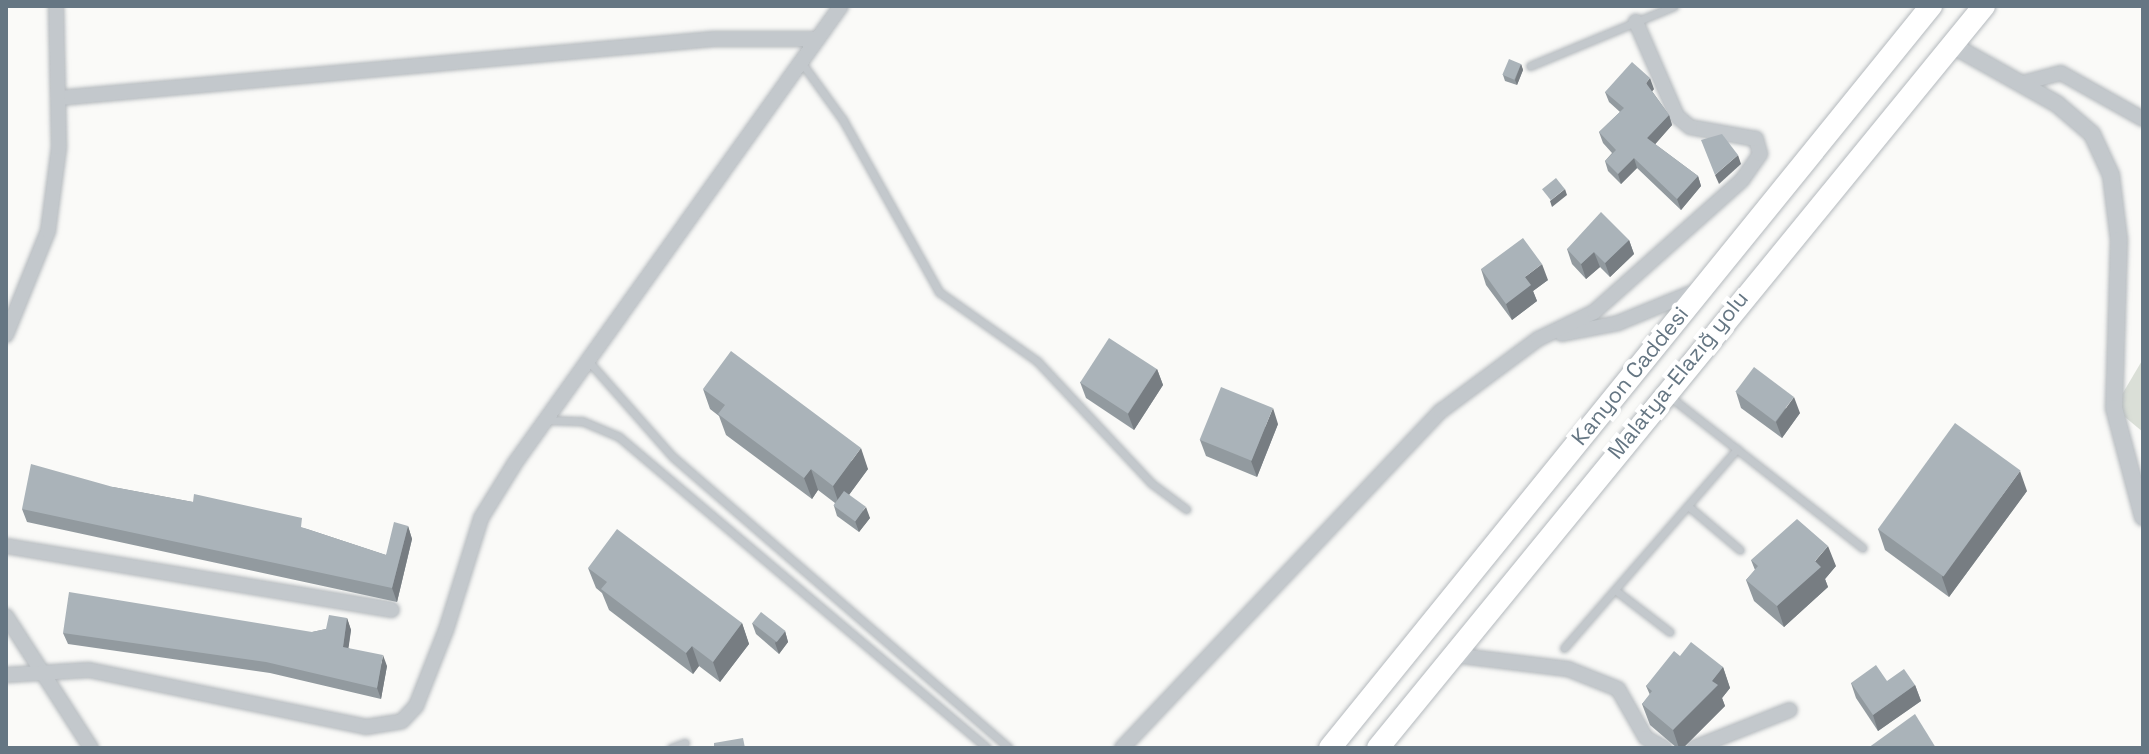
<!DOCTYPE html>
<html>
<head>
<meta charset="utf-8">
<style>
	body { margin:0 }
	#map { position:relative; width:2149px; height:754px; overflow:hidden; background:#fafaf8; font-family:"Space Grotesk",sans-serif }
	div>[style] { position:absolute }
	.green>* { inset:0; background:#dadfd7 }
	.roads { filter:drop-shadow(0 0 2px #b4b9bd) drop-shadow(0 0 2px #b4b9bd) }
	.service>* { height:7px; margin:-3.5px; padding:0 3.5px; transform-origin:3.5px; border-radius:3.5px; background:#c3c8cc }
	.minor>* { height:14px; margin:-7px; padding:0 7px; transform-origin:7px; border-radius:7px; background:#c3c8cc }
	.tertiary>* { height:16px; margin:-8px; padding:0 8px; transform-origin:8px; border-radius:8px; background:#c3c8cc }
	.trunk>* { height:22px; margin:-11px; padding:0 11px; transform-origin:11px; border-radius:11px; background:#fff }
	.wall>* { inset:0; background:#929a9f }
	.shaded-wall>* { inset:0; background:#777d82 }
	.building>* { inset:0; background:#aab3b9; transform-origin:0 0 }
	span { translate:-50% -50%; white-space:nowrap; text-align:center; line-height:1.15; -webkit-text-stroke:8px #fff; paint-order:stroke }
	.street-label { font-size:22px; color:#657683 }
	.frame { position:absolute; inset:0; border:8px solid #657683; pointer-events:none }
</style>
</head>
<body>
<div id="map">
	<div class="green">
		<div style="clip-path:polygon(2143px 359px,2143px 432px,2114px 408px)"></div>
	</div>
	<div class="roads">
		<div class="service">
			<div style="left:801px;top:62px;width:72px;rotate:54.1deg"></div>
			<div style="left:843px;top:120px;width:197px;rotate:60.8deg"></div>
			<div style="left:939px;top:292px;width:120px;rotate:35.1deg"></div>
			<div style="left:1037px;top:361px;width:167px;rotate:46.9deg"></div>
			<div style="left:1151px;top:483px;width:44px;rotate:36.6deg"></div>
			<div style="left:1530px;top:66px;width:156px;rotate:-22.6deg"></div>
			<div style="left:590px;top:363px;width:125px;rotate:48.6deg"></div>
			<div style="left:673px;top:457px;width:444px;rotate:40.9deg"></div>
			<div style="left:1669px;top:396px;width:246px;rotate:38.1deg"></div>
			<div style="left:547px;top:420px;width:35px;rotate:2deg"></div>
			<div style="left:582px;top:421px;width:39px;rotate:23deg"></div>
			<div style="left:618px;top:436px;width:483px;rotate:40.2deg"></div>
			<div style="left:1688px;top:506px;width:68px;rotate:40.2deg"></div>
			<div style="left:1615px;top:590px;width:69px;rotate:37.4deg"></div>
			<div style="left:1564px;top:648px;width:264px;rotate:-49deg"></div>
			<div style="left:671px;top:748px;width:15px;rotate:-20deg"></div>
		</div>
		<div class="minor">
			<div style="left:2023px;top:83px;width:39px;rotate:-15deg"></div>
			<div style="left:2061px;top:73px;width:94px;rotate:29.3deg"></div>
			<div style="left:59px;top:98px;width:657px;rotate:-5.15deg"></div>
			<div style="left:713px;top:39px;width:104px"></div>
			<div style="left:1562px;top:334px;width:57px;rotate:-11.1deg"></div>
			<div style="left:1618px;top:323px;width:87px;rotate:-22.4deg"></div>
			<div style="left:6px;top:335px;width:112px;rotate:-68deg"></div>
			<div style="left:48px;top:231px;width:85px;rotate:-82.5deg"></div>
			<div style="left:59px;top:147px;width:141px;rotate:-91.2deg"></div>
			<div style="left:6px;top:546px;width:391px;rotate:9.4deg"></div>
			<div style="left:6px;top:616px;width:157px;rotate:57.2deg"></div>
			<div style="left:1453px;top:655px;width:116px;rotate:6.9deg"></div>
			<div style="left:1568px;top:669px;width:54px;rotate:21.8deg"></div>
			<div style="left:1618px;top:689px;width:56px;rotate:60.3deg"></div>
			<div style="left:1646px;top:738px;width:21px;rotate:29deg"></div>
			<div style="left:6px;top:675px;width:83px;rotate:-3.4deg"></div>
			<div style="left:89px;top:670px;width:283px;rotate:11.6deg"></div>
			<div style="left:366px;top:727px;width:36px;rotate:-9deg"></div>
			<div style="left:402px;top:721px;width:21px;rotate:-47deg"></div>
			<div style="left:416px;top:706px;width:82px;rotate:-68.5deg"></div>
			<div style="left:446px;top:630px;width:117px;rotate:-72.6deg"></div>
			<div style="left:481px;top:518px;width:65px;rotate:-58.3deg"></div>
			<div style="left:515px;top:463px;width:561px;rotate:-54.5deg"></div>
			<div style="left:1122px;top:748px;width:464px;rotate:-46.6deg"></div>
			<div style="left:1441px;top:411px;width:121px;rotate:-36.6deg"></div>
			<div style="left:1538px;top:339px;width:62px;rotate:-25.7deg"></div>
			<div style="left:1594px;top:312px;width:198px;rotate:-41.7deg"></div>
			<div style="left:1742px;top:180px;width:32px;rotate:-55deg"></div>
			<div style="left:1760px;top:154px;width:16px;rotate:-105deg"></div>
			<div style="left:1756px;top:139px;width:67px;rotate:-169.7deg"></div>
			<div style="left:1690px;top:127px;width:17px;rotate:-140deg"></div>
			<div style="left:1677px;top:116px;width:103px;rotate:-113.6deg"></div>
			<div style="left:1694px;top:748px;width:103px;rotate:-21.6deg"></div>
		</div>
		<div class="tertiary">
			<div style="left:1952px;top:45px;width:120px;rotate:29.3deg"></div>
			<div style="left:2057px;top:104px;width:46px;rotate:40.6deg"></div>
			<div style="left:2092px;top:134px;width:45px;rotate:65.1deg"></div>
			<div style="left:2111px;top:175px;width:65px;rotate:83deg"></div>
			<div style="left:2119px;top:240px;width:168px;rotate:91.7deg"></div>
			<div style="left:2114px;top:408px;width:113px;rotate:75.1deg"></div>
		</div>
		<div class="trunk">
			<div style="left:1330px;top:748px;width:955px;rotate:-50.99deg"></div>
			<div style="left:1378px;top:748px;width:958px;rotate:-50.76deg"></div>
		</div>
	</div>
	<div class="wall">
		<div style="clip-path:polygon(1521px 64px,1523px 70px,1517px 85px,1505px 81px,1503px 75px)"></div>
		<div style="clip-path:polygon(1654px 89px,1652px 91px,1669px 115px,1672px 125px,1655px 144px,1698px 176px,1701px 186px,1681px 210px,1637px 168px,1621px 184px,1608px 171px,1605px 161px,1612px 153px,1603px 143px,1599px 132px,1620px 112px,1609px 102px,1605px 92px)"></div>
		<div style="clip-path:polygon(1629px 240px,1634px 254px,1610px 277px,1600px 267px,1586px 279px,1572px 264px,1567px 249px)"></div>
		<div style="clip-path:polygon(1481px 269px,1548px 280px,1533px 291px,1537px 301px,1512px 320px,1486px 285px)"></div>
		<div style="clip-path:polygon(1157px 369px,1163px 385px,1134px 430px,1086px 398px,1080px 382px)"></div>
		<div style="clip-path:polygon(703px 389px,868px 469px,849px 495px,870px 518px,859px 532px,837px 516px,834px 506px,835px 503px,818px 490px,812px 499px,726px 435px,719px 416px,710px 409px)"></div>
		<div style="clip-path:polygon(1736px 392px,1800px 413px,1782px 438px,1741px 408px)"></div>
		<div style="clip-path:polygon(1278px 424px,1257px 477px,1206px 456px,1200px 440px)"></div>
		<div style="clip-path:polygon(113px 487px,193px 502px,307px 529px,386px 555px,408px 526px,412px 539px,397px 602px,27px 522px,22px 509px)"></div>
		<div style="clip-path:polygon(2027px 491px,1949px 597px,1885px 550px,1878px 529px)"></div>
		<div style="clip-path:polygon(1751px 560px,1836px 566px,1825px 579px,1828px 587px,1784px 627px,1754px 601px,1746px 580px,1755px 570px)"></div>
		<div style="clip-path:polygon(588px 568px,742px 623px,749px 644px,720px 682px,699px 666px,693px 674px,609px 610px,602px 593px,596px 588px)"></div>
		<div style="clip-path:polygon(347px 618px,351px 630px,348px 648px,387px 666px,381px 699px,270px 673px,68px 644px,63px 633px,312px 632px,326px 629px)"></div>
		<div style="clip-path:polygon(752px 623px,785px 631px,788px 642px,779px 654px,756px 634px)"></div>
		<div style="clip-path:polygon(1680px 656px,1723px 667px,1730px 688px,1722px 698px,1725px 706px,1683px 748px,1677px 748px,1650px 725px,1642px 704px,1650px 695px,1646px 686px)"></div>
		<div style="clip-path:polygon(1887px 681px,1915px 685px,1921px 701px,1878px 731px,1856px 698px,1851px 683px)"></div>
	</div>
	<div class="shaded-wall">
		<div style="clip-path:polygon(1521px 64px,1523px 70px,1517px 85px,1515px 80px)"></div>
		<div style="clip-path:polygon(1650px 78px,1654px 89px,1650px 94px,1646px 83px)"></div>
		<div style="clip-path:polygon(1669px 115px,1672px 125px,1651px 149px,1647px 138px)"></div>
		<div style="clip-path:polygon(1738px 155px,1741px 164px,1719px 184px,1715px 175px)"></div>
		<div style="clip-path:polygon(1634px 158px,1637px 168px,1621px 184px,1618px 174px)"></div>
		<div style="clip-path:polygon(1698px 176px,1701px 186px,1681px 210px,1677px 199px)"></div>
		<div style="clip-path:polygon(1565px 189px,1567px 195px,1552px 207px,1550px 201px)"></div>
		<div style="clip-path:polygon(1629px 240px,1634px 254px,1610px 277px,1605px 263px)"></div>
		<div style="clip-path:polygon(1594px 252px,1600px 267px,1586px 279px,1581px 264px)"></div>
		<div style="clip-path:polygon(1542px 264px,1548px 280px,1533px 291px,1537px 301px,1512px 320px,1506px 304px,1525px 277px)"></div>
		<div style="clip-path:polygon(1157px 369px,1163px 385px,1134px 430px,1128px 414px)"></div>
		<div style="clip-path:polygon(1794px 397px,1800px 413px,1782px 438px,1776px 422px)"></div>
		<div style="clip-path:polygon(1273px 408px,1278px 424px,1257px 477px,1251px 461px)"></div>
		<div style="clip-path:polygon(861px 448px,868px 469px,840px 507px,833px 486px)"></div>
		<div style="clip-path:polygon(811px 469px,818px 490px,812px 499px,804px 478px)"></div>
		<div style="clip-path:polygon(2020px 471px,2027px 491px,1949px 597px,1942px 577px)"></div>
		<div style="clip-path:polygon(866px 507px,870px 518px,859px 532px,855px 521px)"></div>
		<div style="clip-path:polygon(408px 526px,412px 539px,397px 602px,392px 588px)"></div>
		<div style="clip-path:polygon(1828px 546px,1836px 566px,1825px 579px,1828px 587px,1784px 627px,1777px 606px)"></div>
		<div style="clip-path:polygon(347px 618px,351px 630px,347px 659px,343px 647px)"></div>
		<div style="clip-path:polygon(742px 623px,749px 644px,720px 682px,713px 662px)"></div>
		<div style="clip-path:polygon(785px 631px,788px 642px,779px 654px,775px 643px)"></div>
		<div style="clip-path:polygon(692px 646px,699px 666px,693px 674px,686px 653px)"></div>
		<div style="clip-path:polygon(383px 655px,387px 666px,381px 699px,377px 688px)"></div>
		<div style="clip-path:polygon(1723px 667px,1730px 688px,1722px 698px,1725px 706px,1683px 748px,1679px 748px,1673px 730px)"></div>
		<div style="clip-path:polygon(1915px 685px,1921px 701px,1878px 731px,1873px 715px)"></div>
	</div>
	<div class="building">
		<div style="left:1509px;top:59px;width:13px;height:17px;rotate:23deg"></div>
		<div style="clip-path:polygon(1632px 62px,1650px 78px,1646px 83px,1669px 115px,1647px 138px,1698px 176px,1677px 199px,1634px 158px,1618px 174px,1605px 161px,1616px 150px,1599px 132px,1624px 108px,1605px 92px)"></div>
		<div style="clip-path:polygon(1722px 134px,1738px 155px,1715px 175px,1701px 140px)"></div>
		<div style="left:1556px;top:178px;width:14px;height:18px;rotate:51deg"></div>
		<div style="clip-path:polygon(1601px 212px,1629px 240px,1605px 263px,1594px 252px,1581px 264px,1567px 249px)"></div>
		<div style="clip-path:polygon(1523px 238px,1542px 264px,1525px 277px,1531px 285px,1506px 304px,1481px 269px)"></div>
		<div style="left:1109px;top:338px;width:57px;height:53px;rotate:33deg"></div>
		<div style="clip-path:polygon(731px 351px,861px 448px,833px 486px,811px 469px,804px 478px,718px 414px,725px 405px,703px 389px)"></div>
		<div style="left:1754px;top:367px;width:50px;height:31px;rotate:37deg"></div>
		<div style="left:1221px;top:387px;width:56px;height:57px;rotate:22deg"></div>
		<div style="left:1955px;top:423px;width:81px;height:131px;rotate:36deg"></div>
		<div style="clip-path:polygon(31px 464px,113px 487px,193px 502px,194px 494px,302px 518px,301px 527px,386px 555px,394px 522px,408px 526px,392px 588px,22px 509px)"></div>
		<div style="left:844px;top:491px;width:27px;height:18px;rotate:36deg"></div>
		<div style="clip-path:polygon(1797px 519px,1828px 546px,1815px 561px,1821px 567px,1777px 606px,1746px 580px,1758px 566px,1751px 560px)"></div>
		<div style="clip-path:polygon(617px 529px,742px 623px,713px 662px,692px 646px,686px 653px,601px 589px,607px 582px,588px 568px)"></div>
		<div style="clip-path:polygon(69px 592px,312px 632px,326px 629px,329px 615px,347px 618px,343px 647px,383px 655px,377px 688px,266px 662px,63px 633px)"></div>
		<div style="left:761px;top:612px;width:31px;height:14px;rotate:38deg"></div>
		<div style="clip-path:polygon(1691px 642px,1723px 667px,1712px 681px,1718px 685px,1673px 730px,1642px 704px,1652px 691px,1646px 686px,1674px 651px,1680px 656px)"></div>
		<div style="clip-path:polygon(1876px 665px,1887px 681px,1904px 669px,1915px 685px,1873px 715px,1851px 683px)"></div>
		<div style="clip-path:polygon(1915px 714px,1936px 748px,1868px 748px)"></div>
		<div style="clip-path:polygon(743px 738px,745px 748px,714px 748px,714px 743px)"></div>
	</div>
	<div class="street-label">
		<span style="left:1678px;top:375px;rotate:-51deg">Malatya-Elazığ yolu</span>
		<span style="left:1630px;top:376px;rotate:-51deg">Kanyon Caddesi</span>
	</div>
	<div class="frame"></div>
</div>
</body>
</html>
